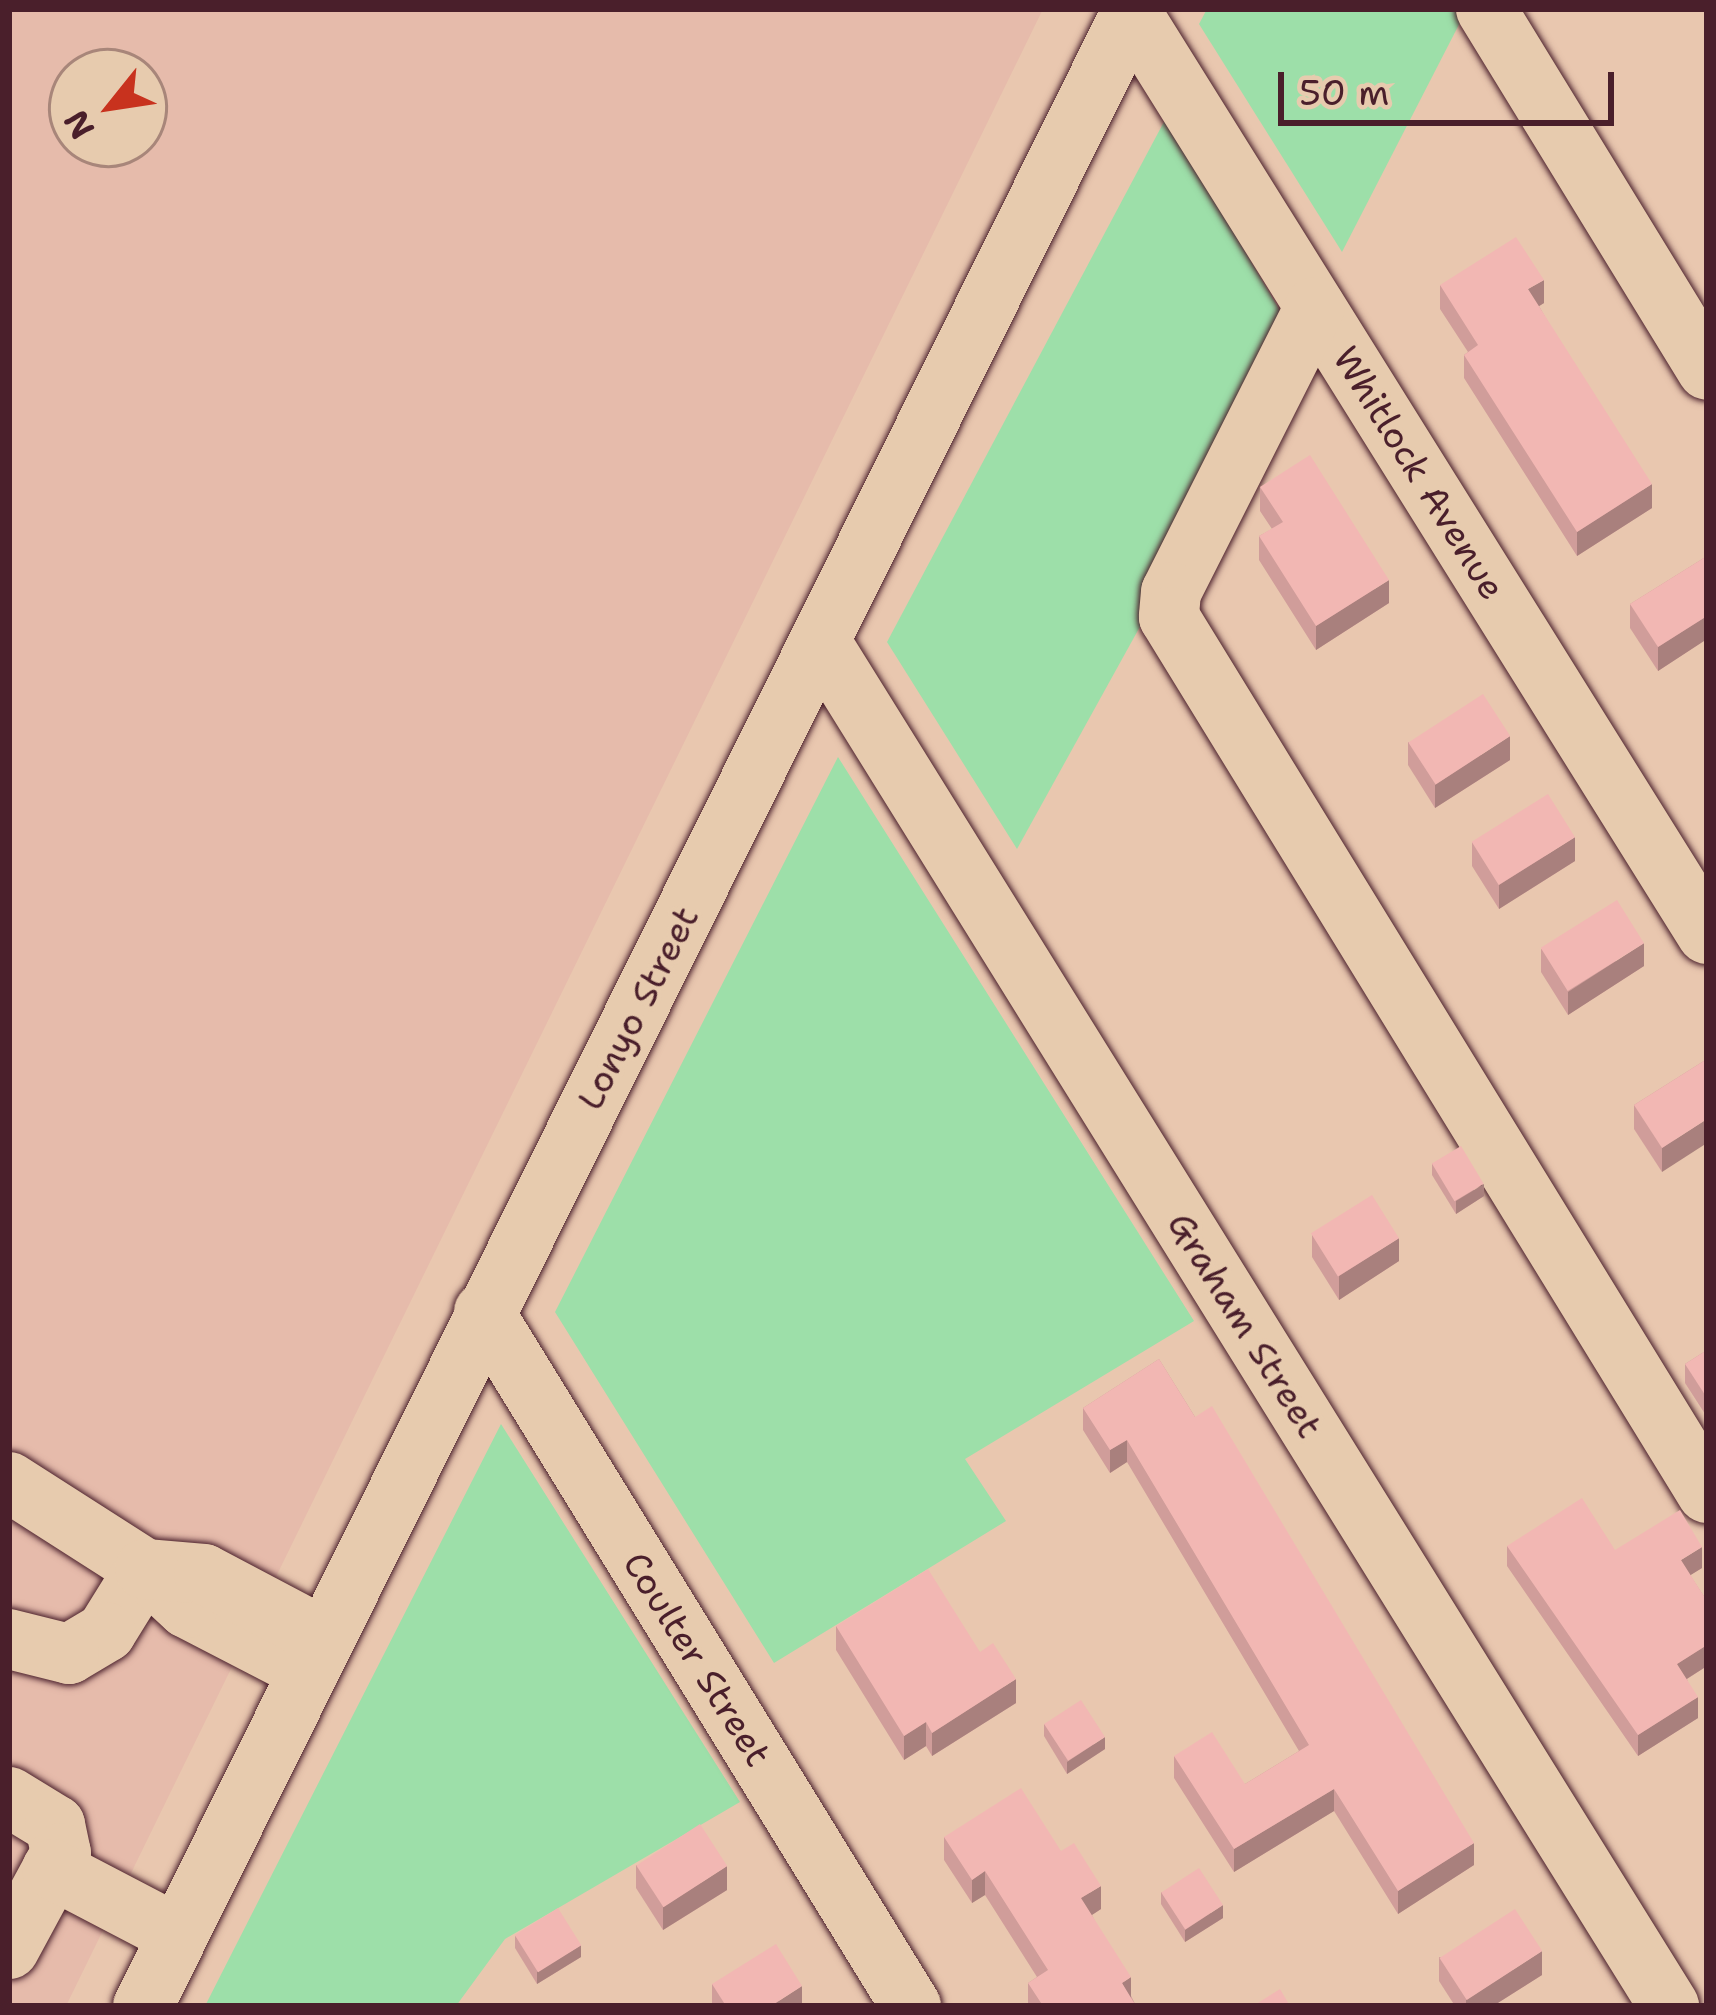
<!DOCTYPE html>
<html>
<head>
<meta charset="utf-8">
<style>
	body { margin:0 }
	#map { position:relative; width:1716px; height:2015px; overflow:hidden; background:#e9c7af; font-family:"Shantell Sans",sans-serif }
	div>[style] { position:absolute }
	.built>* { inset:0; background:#e6bbab }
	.green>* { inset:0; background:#9ddfa9 }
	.roads { filter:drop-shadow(0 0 3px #4a1f2b) drop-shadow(0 0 3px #4a1f2b) }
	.minor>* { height:60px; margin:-30px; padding:0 30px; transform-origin:30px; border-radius:30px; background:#e7cbae }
	.wall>* { inset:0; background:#d09d9a }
	.shaded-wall>* { inset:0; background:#a9807d }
	.building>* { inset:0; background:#f2b7b3; transform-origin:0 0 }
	span { translate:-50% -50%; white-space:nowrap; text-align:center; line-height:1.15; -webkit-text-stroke:9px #e7cbae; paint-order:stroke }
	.street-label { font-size:36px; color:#4a1f2b }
	.frame { position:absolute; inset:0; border:12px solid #4a1f2b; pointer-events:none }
	.north { position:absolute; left:48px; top:48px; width:120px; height:120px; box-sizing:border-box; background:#e7cbae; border:3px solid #a8867a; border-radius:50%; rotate:240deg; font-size:33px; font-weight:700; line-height:48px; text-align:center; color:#4a1f2b }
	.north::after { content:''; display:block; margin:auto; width:42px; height:54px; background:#c8321e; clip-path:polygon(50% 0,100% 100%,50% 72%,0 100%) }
	.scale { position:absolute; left:1278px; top:72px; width:336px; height:54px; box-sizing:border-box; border:6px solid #4a1f2b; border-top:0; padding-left:15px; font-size:36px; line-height:42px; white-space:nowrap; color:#4a1f2b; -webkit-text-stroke:9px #e7cbae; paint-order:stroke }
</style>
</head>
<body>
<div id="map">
	<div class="built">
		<div style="clip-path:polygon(evenodd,9px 9px,1043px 9px,66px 2006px,9px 2006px,9px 9px,72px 72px,144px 72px,144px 144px,72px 144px,72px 72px)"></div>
	</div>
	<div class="green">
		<div style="clip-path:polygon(1207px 9px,1467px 9px,1342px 252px,1199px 24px)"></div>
		<div style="clip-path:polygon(1166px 118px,1298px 341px,1017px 849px,887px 642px)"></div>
		<div style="clip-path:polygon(838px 757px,1194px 1321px,965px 1459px,1006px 1521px,774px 1663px,555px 1312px)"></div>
		<div style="clip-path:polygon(501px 1424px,740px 1802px,505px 1939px,456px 2006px,205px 2006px)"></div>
	</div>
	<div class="roads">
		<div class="minor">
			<div style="left:1486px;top:9px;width:423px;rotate:58.5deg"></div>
			<div style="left:1131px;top:12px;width:1087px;rotate:58.01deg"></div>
			<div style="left:1315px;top:307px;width:319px;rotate:116.8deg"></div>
			<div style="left:1171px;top:592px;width:25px;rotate:95deg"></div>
			<div style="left:1169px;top:617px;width:1028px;rotate:58.44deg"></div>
			<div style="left:822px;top:644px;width:1604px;rotate:58.12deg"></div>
			<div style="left:484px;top:1312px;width:815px;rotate:58.4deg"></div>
			<div style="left:9px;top:1482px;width:161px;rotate:32.6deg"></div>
			<div style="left:145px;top:1569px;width:74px;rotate:121.8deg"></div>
			<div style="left:106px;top:1632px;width:43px;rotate:149.3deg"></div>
			<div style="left:69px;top:1654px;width:62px;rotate:-166deg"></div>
			<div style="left:309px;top:1671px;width:137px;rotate:-152.7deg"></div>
			<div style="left:187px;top:1608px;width:57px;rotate:-137.1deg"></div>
			<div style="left:145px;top:1569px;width:59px;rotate:4.8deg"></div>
			<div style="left:204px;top:1574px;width:137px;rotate:27.9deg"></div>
			<div style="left:9px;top:1797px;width:54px;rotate:31.3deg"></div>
			<div style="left:55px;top:1825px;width:29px;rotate:78deg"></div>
			<div style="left:61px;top:1853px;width:109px;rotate:118.4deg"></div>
			<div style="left:52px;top:1869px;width:142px;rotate:27.6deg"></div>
			<div style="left:143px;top:2006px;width:2229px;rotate:-63.63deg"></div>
		</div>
	</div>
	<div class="wall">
		<div style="clip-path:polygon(1440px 285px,1544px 303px,1539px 306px,1652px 508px,1577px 556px,1464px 378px,1464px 355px,1468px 352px,1440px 309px)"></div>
		<div style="clip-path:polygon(1260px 487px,1389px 603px,1316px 650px,1259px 560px,1259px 536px,1272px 529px,1260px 511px)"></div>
		<div style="clip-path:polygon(1707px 556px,1707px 639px,1658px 671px,1630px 628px,1630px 604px)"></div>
		<div style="clip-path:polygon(1408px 742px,1510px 760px,1435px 808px,1408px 765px)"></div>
		<div style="clip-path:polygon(1472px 842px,1575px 861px,1499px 909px,1472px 866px)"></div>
		<div style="clip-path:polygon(1541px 949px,1644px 966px,1568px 1015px,1541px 972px)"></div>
		<div style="clip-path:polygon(1707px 1059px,1662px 1172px,1634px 1129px,1634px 1105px)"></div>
		<div style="clip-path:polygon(1432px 1163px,1484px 1196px,1456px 1214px,1432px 1175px)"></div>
		<div style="clip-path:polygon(1312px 1234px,1399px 1261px,1339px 1300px,1312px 1257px)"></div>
		<div style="clip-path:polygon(1707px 1350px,1707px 1417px,1685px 1383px,1685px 1364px)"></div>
		<div style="clip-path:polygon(1159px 1359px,1474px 1865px,1398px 1914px,1334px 1811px,1234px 1872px,1174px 1778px,1174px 1756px,1245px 1784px,1299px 1751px,1127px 1462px,1110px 1473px,1083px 1430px,1083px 1408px)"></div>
		<div style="clip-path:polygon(1507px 1546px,1615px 1550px,1702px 1568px,1690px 1575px,1707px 1601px,1707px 1666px,1687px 1679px,1698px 1718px,1638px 1756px,1507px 1566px)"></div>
		<div style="clip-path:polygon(836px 1626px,980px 1652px,1016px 1703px,932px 1756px,926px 1746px,904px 1760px,836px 1650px)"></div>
		<div style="clip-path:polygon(1044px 1724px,1105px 1749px,1067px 1774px,1044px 1736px)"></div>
		<div style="clip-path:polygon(944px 1837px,1061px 1851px,1101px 1909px,1092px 1915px,1136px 2006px,1028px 2006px,1028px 1983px,1037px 1977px,985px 1895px,972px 1903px,944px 1860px)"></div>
		<div style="clip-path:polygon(636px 1865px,727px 1890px,663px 1930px,636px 1888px)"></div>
		<div style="clip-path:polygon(1161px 1892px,1223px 1918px,1185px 1942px,1161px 1904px)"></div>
		<div style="clip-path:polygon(515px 1936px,581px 1957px,537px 1984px,515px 1948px)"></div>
		<div style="clip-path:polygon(1439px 1957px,1542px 1975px,1493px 2006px,1455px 2006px,1439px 1981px)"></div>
		<div style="clip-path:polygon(712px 1984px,802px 2006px,712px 2006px)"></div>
	</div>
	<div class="shaded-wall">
		<div style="clip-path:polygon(1544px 280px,1544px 303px,1528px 313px,1528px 289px)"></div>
		<div style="clip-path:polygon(1652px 484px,1652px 508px,1577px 556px,1577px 532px)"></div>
		<div style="clip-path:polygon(1389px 580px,1389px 603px,1316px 650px,1316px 626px)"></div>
		<div style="clip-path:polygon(1707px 616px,1707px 639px,1658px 671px,1658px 647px)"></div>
		<div style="clip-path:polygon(1510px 736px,1510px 760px,1435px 808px,1435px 785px)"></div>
		<div style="clip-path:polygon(1575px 837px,1575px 861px,1499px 909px,1499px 885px)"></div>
		<div style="clip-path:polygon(1644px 943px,1644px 966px,1568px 1015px,1568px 992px)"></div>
		<div style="clip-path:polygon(1707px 1119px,1707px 1143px,1662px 1172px,1662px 1148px)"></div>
		<div style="clip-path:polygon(1484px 1184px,1484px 1196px,1456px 1214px,1456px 1201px)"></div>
		<div style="clip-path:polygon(1399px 1238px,1399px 1261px,1339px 1300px,1339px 1276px)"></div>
		<div style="clip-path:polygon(1127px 1440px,1127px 1462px,1110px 1473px,1110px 1450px)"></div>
		<div style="clip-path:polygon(1702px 1547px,1702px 1568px,1681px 1581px,1681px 1560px)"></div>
		<div style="clip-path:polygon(1707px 1645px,1707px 1666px,1677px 1685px,1677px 1664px)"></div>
		<div style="clip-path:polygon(1016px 1679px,1016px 1703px,932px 1756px,932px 1733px)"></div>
		<div style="clip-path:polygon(1698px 1697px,1698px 1718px,1638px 1756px,1638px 1735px)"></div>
		<div style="clip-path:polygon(926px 1722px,926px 1746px,904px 1760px,904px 1736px)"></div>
		<div style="clip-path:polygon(1105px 1737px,1105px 1749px,1067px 1774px,1067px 1762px)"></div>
		<div style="clip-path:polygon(1334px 1789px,1334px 1811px,1234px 1872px,1234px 1849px)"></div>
		<div style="clip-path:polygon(1474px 1843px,1474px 1865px,1398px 1914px,1398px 1891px)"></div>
		<div style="clip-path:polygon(727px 1866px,727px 1890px,663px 1930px,663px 1907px)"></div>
		<div style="clip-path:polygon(985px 1871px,985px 1895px,972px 1903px,972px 1880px)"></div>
		<div style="clip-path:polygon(1101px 1886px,1101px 1909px,1081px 1922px,1081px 1898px)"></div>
		<div style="clip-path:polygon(1223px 1905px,1223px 1918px,1185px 1942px,1185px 1930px)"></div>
		<div style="clip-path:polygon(581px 1945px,581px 1957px,537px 1984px,537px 1972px)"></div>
		<div style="clip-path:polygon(1542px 1951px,1542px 1975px,1493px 2006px,1466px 2006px,1466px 2000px)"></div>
		<div style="clip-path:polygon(1131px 1977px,1131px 2001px,1122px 1983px)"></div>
		<div style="clip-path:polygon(802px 1986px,802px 2006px,771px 2006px)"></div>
	</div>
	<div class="building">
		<div style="clip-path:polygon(1516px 237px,1544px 280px,1528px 289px,1652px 484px,1577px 532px,1464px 355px,1478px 345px,1440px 285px)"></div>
		<div style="clip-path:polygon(1310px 455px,1389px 580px,1316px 626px,1259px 536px,1283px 522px,1260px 487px)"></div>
		<div style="clip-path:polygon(1707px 556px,1707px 616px,1658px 647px,1630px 604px)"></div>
		<div style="left:1483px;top:694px;width:50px;height:89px;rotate:57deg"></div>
		<div style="left:1548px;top:794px;width:51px;height:90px;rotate:58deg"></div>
		<div style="left:1617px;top:900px;width:51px;height:90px;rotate:58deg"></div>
		<div style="clip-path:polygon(1707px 1059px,1707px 1119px,1662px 1148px,1634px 1105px)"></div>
		<div style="left:1461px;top:1146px;width:44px;height:34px;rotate:59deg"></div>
		<div style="left:1372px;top:1195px;width:51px;height:72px;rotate:58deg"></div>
		<div style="clip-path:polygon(1707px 1350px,1707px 1398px,1685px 1364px)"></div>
		<div style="clip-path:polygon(1159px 1359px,1195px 1417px,1212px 1406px,1474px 1843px,1398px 1891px,1334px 1789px,1234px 1849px,1174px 1756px,1212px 1732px,1245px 1784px,1309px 1745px,1127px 1440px,1110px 1450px,1083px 1408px)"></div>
		<div style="clip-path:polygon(1582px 1498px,1615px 1550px,1680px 1510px,1702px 1547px,1681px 1560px,1707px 1601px,1707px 1645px,1677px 1664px,1698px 1697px,1638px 1735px,1507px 1546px)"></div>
		<div style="clip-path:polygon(928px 1569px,980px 1652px,993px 1643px,1016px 1679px,932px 1733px,926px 1722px,904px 1736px,836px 1626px)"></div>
		<div style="left:1081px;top:1700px;width:44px;height:44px;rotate:57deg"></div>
		<div style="clip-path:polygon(1021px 1788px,1061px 1851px,1074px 1843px,1101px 1886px,1081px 1898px,1131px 1977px,1122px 1983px,1136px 2006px,1043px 2006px,1028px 1983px,1048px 1970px,985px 1871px,972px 1880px,944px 1837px)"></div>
		<div style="left:700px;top:1824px;width:50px;height:76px;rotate:57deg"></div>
		<div style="left:1199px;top:1868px;width:44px;height:45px;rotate:57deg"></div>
		<div style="left:558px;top:1908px;width:44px;height:51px;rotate:58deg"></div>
		<div style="left:1515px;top:1909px;width:50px;height:90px;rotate:57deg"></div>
		<div style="clip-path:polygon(776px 1944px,802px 1986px,771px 2006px,726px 2006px,712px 1984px)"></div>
		<div style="clip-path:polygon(1280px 1989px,1290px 2006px,1253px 2006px)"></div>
	</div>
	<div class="street-label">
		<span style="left:1419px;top:473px;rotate:58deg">Whitlock Avenue</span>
		<span style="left:638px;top:1008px;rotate:-63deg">Lonyo Street</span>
		<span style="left:1245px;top:1325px;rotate:58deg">Graham Street</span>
		<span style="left:697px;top:1659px;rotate:58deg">Coulter Street</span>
	</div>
	<div class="frame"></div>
	<div class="north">N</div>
	<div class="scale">50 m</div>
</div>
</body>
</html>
